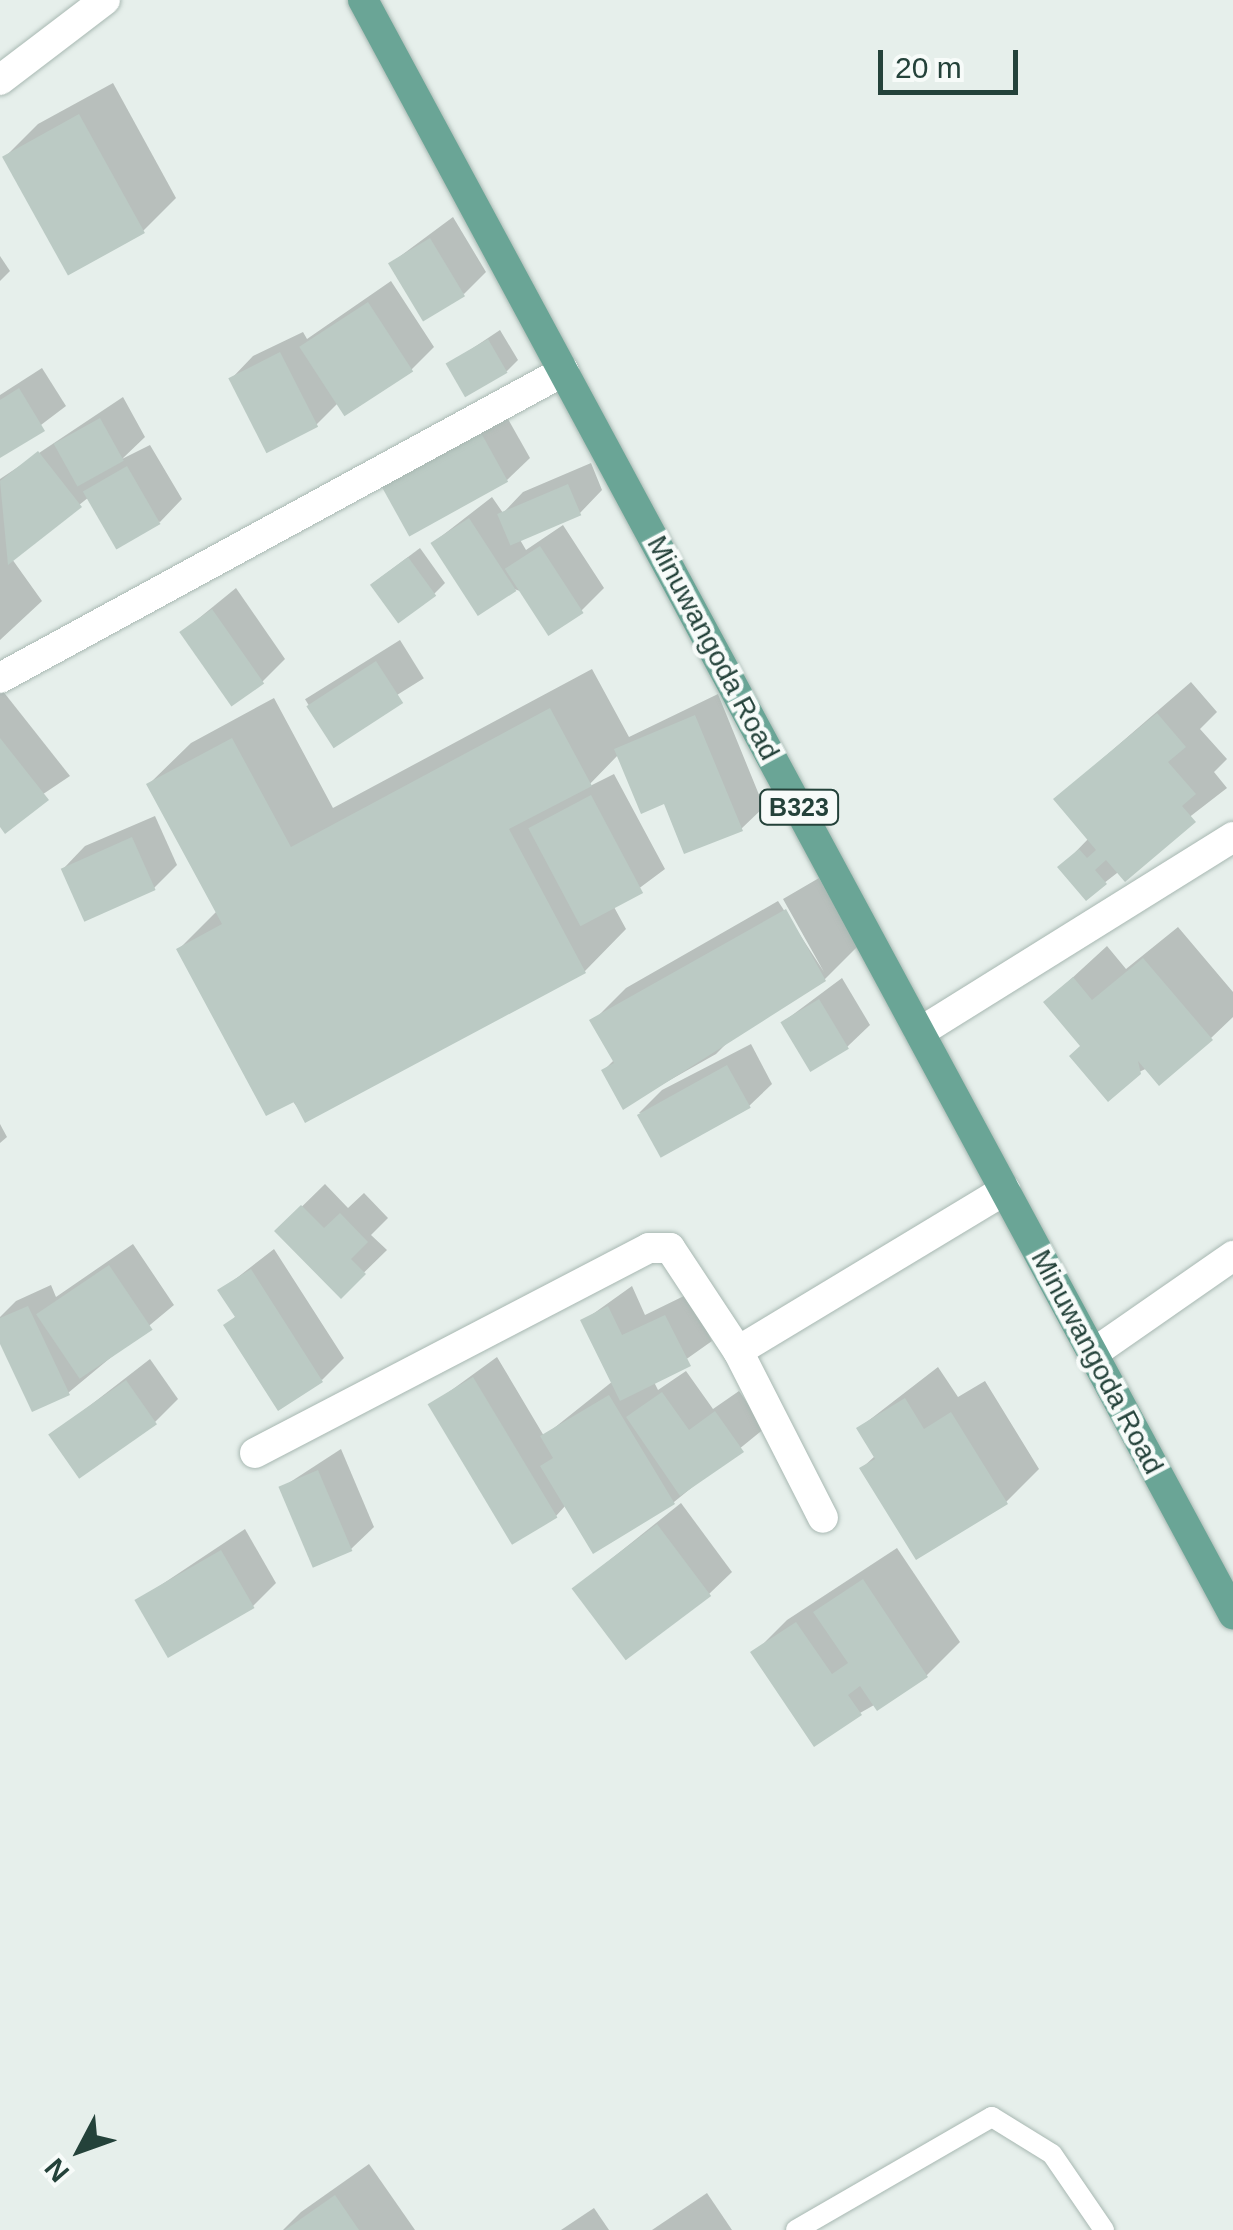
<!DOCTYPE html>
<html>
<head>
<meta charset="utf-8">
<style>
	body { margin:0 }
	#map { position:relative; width:1233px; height:2230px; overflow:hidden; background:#e6efeb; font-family:Arial,sans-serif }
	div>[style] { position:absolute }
	.shadow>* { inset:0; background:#0003; transform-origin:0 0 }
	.building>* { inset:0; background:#bbcac4; transform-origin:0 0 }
	.roads { filter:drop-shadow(0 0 2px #a8b8b2) drop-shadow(0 0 2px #a8b8b2) }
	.lane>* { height:20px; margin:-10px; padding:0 10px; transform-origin:10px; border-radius:10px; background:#fff }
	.street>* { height:30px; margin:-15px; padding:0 15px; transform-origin:15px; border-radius:15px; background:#fff }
	.primary>* { height:30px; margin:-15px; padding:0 15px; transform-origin:15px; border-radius:15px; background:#6aa596 }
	span { translate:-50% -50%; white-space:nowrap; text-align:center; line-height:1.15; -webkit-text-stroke:9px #f7fbf9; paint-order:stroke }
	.shield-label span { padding:2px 8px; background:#f7fbf9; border:2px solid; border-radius:8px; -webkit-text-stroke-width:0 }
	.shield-label { font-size:25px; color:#24423a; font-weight:700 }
	.street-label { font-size:28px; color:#24423a }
	.north { position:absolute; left:30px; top:2100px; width:100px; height:100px; -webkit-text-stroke:8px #f7fbf9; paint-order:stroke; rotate:229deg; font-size:28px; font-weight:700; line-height:40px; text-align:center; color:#24423a }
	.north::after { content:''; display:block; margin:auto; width:35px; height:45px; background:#24423a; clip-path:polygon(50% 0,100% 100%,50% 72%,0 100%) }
	.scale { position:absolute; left:878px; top:50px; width:140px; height:45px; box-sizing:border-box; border:5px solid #24423a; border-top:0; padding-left:12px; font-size:30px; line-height:35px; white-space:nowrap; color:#24423a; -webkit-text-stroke:8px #f7fbf9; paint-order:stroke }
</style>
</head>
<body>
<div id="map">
	<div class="shadow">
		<div style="clip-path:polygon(113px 83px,176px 198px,143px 231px,5px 157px,38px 124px)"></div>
		<div style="clip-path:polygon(453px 217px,486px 272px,464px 294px,391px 263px)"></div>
		<div style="clip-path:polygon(0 256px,10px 271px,0 281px)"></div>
		<div style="clip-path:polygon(391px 281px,434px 347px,411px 370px,337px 404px,316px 425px,231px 379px,253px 356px,303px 332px,307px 339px)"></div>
		<div style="clip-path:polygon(500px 330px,518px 360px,507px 371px,449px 364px)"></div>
		<div style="clip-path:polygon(42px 368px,66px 406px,0 456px,0 395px)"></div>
		<div style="clip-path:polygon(123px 397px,145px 437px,122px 459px,150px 445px,182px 499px,160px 522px,89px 497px,12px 559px,42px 601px,0 640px,0 479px)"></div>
		<div style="clip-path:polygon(503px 410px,530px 458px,507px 480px,384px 487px)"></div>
		<div style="clip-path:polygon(591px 463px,602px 490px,580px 513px,519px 538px,526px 550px,563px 525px,604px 588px,581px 611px,514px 589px,434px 542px,492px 497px,503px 513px,523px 492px)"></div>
		<div style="clip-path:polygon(420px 548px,445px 583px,434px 594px,372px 584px)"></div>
		<div style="clip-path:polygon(236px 588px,285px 659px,262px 682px,182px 632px)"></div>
		<div style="left:400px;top:640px;width:45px;height:112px;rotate:58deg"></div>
		<div style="clip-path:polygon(592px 669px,629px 737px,718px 694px,764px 807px,741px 829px,665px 801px,619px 754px,586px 788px,614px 774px,665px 869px,614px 907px,626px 929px,585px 971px,306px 1119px,179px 949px,217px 911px,149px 784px,191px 743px,274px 698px,333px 808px)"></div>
		<div style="clip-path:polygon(1191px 682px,1217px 712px,1200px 729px,1227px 759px,1214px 772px,1227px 788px,1086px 897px,1060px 868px,1089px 838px,1056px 799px)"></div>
		<div style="clip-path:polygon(2px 690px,70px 776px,0 823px,0 692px)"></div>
		<div style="clip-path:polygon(155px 816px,177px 865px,154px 888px,63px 869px,85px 846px)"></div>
		<div style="clip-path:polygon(819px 878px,858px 946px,825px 979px,747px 1023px,716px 1054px,624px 1106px,604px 1070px,615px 1059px,593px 1021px,626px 988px,778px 901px,824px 972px,783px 899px)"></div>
		<div style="clip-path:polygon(1178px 927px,1233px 992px,1233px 1017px,1211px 1038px,1139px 1072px,1083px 1046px,1046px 1002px,1107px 946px,1126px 969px)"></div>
		<div style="clip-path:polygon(842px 978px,870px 1025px,847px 1047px,783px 1022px)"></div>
		<div style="clip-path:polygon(751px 1044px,772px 1084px,749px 1106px,639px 1113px,662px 1090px)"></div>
		<div style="clip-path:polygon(0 1124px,7px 1137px,0 1143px)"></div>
		<div style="clip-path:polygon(325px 1184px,348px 1208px,364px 1193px,388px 1218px,371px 1235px,387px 1250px,341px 1295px,277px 1231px)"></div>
		<div style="clip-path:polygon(133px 1244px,174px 1305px,68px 1393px,0 1338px,0 1317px,16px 1301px,51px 1285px,56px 1297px)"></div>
		<div style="clip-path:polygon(274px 1249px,344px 1358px,322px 1380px,226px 1326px,236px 1316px,220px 1291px)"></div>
		<div style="clip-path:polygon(632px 1286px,645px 1315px,688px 1294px,712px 1341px,654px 1382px,658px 1390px,686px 1371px,713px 1409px,739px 1391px,765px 1428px,674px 1502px,566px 1505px,556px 1516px,431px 1405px,497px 1357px,544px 1436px,613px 1381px,583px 1321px)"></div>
		<div style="clip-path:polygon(150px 1359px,178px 1399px,155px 1422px,52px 1435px)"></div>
		<div style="clip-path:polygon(938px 1367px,958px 1397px,985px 1381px,1039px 1469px,1006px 1502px,862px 1468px,876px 1455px,859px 1428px)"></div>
		<div style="clip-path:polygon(341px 1449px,374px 1527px,351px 1549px,281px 1488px)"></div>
		<div style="clip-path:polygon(681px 1503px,732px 1572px,709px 1594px,575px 1588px)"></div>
		<div style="clip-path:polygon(245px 1529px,276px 1583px,253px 1606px,137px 1601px)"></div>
		<div style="clip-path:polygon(897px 1548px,960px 1642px,927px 1675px,860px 1713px,754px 1653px,787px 1620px)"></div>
		<div style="clip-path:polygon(369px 2164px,415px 2230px,283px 2230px,301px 2212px)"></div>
		<div style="clip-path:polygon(707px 2193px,732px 2230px,652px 2230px)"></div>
		<div style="clip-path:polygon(594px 2208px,609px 2230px,561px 2230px)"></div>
	</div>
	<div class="building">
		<div style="left:79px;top:114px;width:136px;height:88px;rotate:61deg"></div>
		<div style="left:430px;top:238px;width:68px;height:49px;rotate:59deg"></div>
		<div style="left:368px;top:302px;width:83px;height:82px;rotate:57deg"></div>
		<div style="left:488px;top:339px;width:39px;height:49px;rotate:60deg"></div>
		<div style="left:280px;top:352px;width:84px;height:58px;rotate:63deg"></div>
		<div style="clip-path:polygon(19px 388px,45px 431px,0 458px,0 400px)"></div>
		<div style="left:100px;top:418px;width:49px;height:53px;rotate:61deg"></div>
		<div style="left:480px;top:431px;width:58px;height:113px;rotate:61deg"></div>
		<div style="clip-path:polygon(38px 451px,82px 507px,8px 565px,0 481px)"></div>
		<div style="left:127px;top:466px;width:67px;height:51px;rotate:60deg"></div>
		<div style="left:568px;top:484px;width:34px;height:77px;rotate:67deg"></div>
		<div style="left:469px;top:518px;width:87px;height:46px;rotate:57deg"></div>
		<div style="left:540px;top:546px;width:80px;height:42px;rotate:57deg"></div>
		<div style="left:408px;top:557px;width:48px;height:47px;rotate:54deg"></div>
		<div style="left:212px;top:609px;width:91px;height:40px;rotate:55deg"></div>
		<div style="left:376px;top:661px;width:50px;height:83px;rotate:57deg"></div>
		<div style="clip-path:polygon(550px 708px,592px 786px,509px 829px,586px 973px,305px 1123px,294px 1102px,266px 1116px,176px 949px,222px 924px,146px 784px,232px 738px,291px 847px)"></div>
		<div style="clip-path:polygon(1157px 713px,1186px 747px,1168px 762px,1196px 794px,1182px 806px,1196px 822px,1125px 882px,1106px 860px,1095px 870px,1107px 884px,1086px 901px,1057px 867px,1079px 849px,1087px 858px,1096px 850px,1053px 799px)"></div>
		<div style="clip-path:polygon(695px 715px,743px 831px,684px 854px,664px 804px,641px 814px,614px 749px)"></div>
		<div style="clip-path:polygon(0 738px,49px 800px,5px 834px,0 827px)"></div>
		<div style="left:591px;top:795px;width:111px;height:71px;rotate:62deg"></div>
		<div style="left:132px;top:837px;width:58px;height:78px;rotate:66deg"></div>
		<div style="clip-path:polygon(786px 909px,826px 981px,623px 1110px,601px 1070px,614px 1063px,589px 1020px)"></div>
		<div style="clip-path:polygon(1143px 958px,1213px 1040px,1159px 1086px,1138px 1061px,1141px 1074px,1108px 1102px,1069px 1056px,1080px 1046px,1043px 1002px,1073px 977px,1092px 1000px)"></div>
		<div style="left:819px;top:999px;width:58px;height:45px;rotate:59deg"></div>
		<div style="left:727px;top:1065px;width:49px;height:103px;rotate:61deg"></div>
		<div style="clip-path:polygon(301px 1205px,324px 1228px,340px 1213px,368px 1242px,351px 1259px,366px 1274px,341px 1299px,274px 1231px)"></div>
		<div style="left:109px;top:1265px;width:78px;height:88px;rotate:56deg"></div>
		<div style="clip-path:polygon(251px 1269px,323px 1382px,278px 1411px,223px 1325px,235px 1317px,217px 1290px)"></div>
		<div style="clip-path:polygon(28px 1306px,70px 1395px,32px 1412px,0 1344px,0 1318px)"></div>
		<div style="clip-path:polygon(608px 1306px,622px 1335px,665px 1315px,691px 1366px,620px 1401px,580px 1320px)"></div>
		<div style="left:473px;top:1377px;width:164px;height:53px;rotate:59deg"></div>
		<div style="left:126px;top:1380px;width:54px;height:95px;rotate:55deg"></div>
		<div style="clip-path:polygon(662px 1392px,689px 1430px,715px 1411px,744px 1452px,680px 1496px,626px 1417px)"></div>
		<div style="clip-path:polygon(609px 1395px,675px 1504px,593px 1554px,540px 1466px,553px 1458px,540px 1436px)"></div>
		<div style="clip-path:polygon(905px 1398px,924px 1429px,951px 1412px,1008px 1504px,916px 1560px,859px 1468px,875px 1459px,856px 1428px)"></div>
		<div style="left:318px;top:1470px;width:88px;height:43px;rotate:67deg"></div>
		<div style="left:657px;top:1524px;width:90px;height:107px;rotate:53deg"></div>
		<div style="left:221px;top:1550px;width:67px;height:100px;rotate:60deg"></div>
		<div style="clip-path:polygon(863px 1579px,928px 1677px,877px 1711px,860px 1686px,848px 1695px,862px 1715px,814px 1747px,750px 1652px,796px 1622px,832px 1674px,848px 1663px,813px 1612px)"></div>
		<div style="clip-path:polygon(335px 2195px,359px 2230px,285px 2230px)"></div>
	</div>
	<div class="roads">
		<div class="lane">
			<div style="left:796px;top:2230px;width:226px;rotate:-30deg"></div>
			<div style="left:992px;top:2117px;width:70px;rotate:31.7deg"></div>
			<div style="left:1052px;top:2154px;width:92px;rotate:55.6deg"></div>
		</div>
		<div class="street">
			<div style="left:0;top:80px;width:132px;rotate:-37.3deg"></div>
			<div style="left:0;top:678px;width:642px;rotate:-28.56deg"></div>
			<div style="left:920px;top:1032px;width:369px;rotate:-31.9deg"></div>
			<div style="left:738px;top:1351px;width:312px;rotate:-31.1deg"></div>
			<div style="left:1092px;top:1354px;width:172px;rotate:-34.8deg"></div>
			<div style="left:255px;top:1453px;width:444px;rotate:-27.5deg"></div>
			<div style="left:649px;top:1248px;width:21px"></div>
			<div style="left:670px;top:1248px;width:123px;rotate:56.6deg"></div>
			<div style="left:738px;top:1351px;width:187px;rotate:63deg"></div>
		</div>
		<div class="primary">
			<div style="left:363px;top:0;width:1834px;rotate:61.67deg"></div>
		</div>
	</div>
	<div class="shield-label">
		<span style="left:799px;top:807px">B323</span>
	</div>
	<div class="street-label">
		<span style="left:713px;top:648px;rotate:62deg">Minuwangoda Road</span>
		<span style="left:1097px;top:1362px;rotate:62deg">Minuwangoda Road</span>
	</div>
	<div class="north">N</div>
	<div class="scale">20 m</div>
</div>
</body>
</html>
